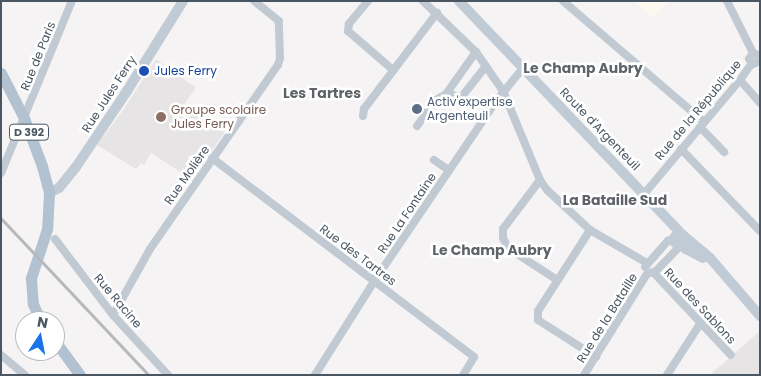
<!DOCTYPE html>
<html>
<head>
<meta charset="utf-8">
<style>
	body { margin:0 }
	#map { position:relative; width:761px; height:376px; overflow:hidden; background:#f5f3f3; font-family:Poppins,sans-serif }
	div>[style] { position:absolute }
	.commercial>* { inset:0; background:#fdf9ef }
	.education>* { inset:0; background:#e6e4e5 }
	.street>* { height:8px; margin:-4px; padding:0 4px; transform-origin:4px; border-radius:4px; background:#c1cad2 }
	.secondary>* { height:10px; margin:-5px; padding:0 5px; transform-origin:5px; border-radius:5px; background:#c1cbd6 }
	.secondary>.ring { margin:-5px; padding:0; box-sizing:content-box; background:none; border:10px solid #c1cbd6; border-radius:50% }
	.primary>* { height:11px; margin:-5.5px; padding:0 5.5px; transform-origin:5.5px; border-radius:5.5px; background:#b3c2d1 }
	.rail>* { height:2.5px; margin:-1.25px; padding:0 1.25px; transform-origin:1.25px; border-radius:1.25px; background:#b5b8bd }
	.dots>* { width:14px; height:14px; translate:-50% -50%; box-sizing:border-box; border:2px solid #fff; border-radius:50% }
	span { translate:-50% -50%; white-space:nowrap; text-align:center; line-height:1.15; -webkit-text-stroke:5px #fff; paint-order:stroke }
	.shield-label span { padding:1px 4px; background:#fff; border:1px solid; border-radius:4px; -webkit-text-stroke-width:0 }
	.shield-label { font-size:11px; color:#4a5661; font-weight:700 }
	.street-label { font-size:12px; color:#4a5661 }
	.transit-label { font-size:12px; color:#164399 }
	.left { translate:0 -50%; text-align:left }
	.service-label { font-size:12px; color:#4e5e75 }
	.education-label { font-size:12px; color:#785e54 }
	.neighbourhood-label { font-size:14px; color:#5f6368; font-weight:700 }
	.frame { position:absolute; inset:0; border:2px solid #4a5661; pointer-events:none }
	.north { position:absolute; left:15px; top:311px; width:50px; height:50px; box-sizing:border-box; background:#fff; border:1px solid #b7bbc0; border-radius:50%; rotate:11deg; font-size:14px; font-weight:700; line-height:20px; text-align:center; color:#4a5661 }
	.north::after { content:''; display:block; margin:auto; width:18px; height:22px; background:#1a73e8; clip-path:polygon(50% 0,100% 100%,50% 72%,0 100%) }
</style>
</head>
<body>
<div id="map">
	<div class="commercial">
		<div style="clip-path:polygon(635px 1px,669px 1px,653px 18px)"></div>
	</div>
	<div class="education">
		<div style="clip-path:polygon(156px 59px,196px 88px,185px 103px,225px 132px,191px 179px,151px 153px,144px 165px,141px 163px,136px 169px,97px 145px,124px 109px)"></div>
		<div style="clip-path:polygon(760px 331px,760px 375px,710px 375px,746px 343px)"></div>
	</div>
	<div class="street">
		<div style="left:368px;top:1px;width:30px;rotate:130deg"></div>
		<div style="left:349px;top:24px;width:7px;rotate:98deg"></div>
		<div style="left:348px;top:31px;width:60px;rotate:40.9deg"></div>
		<div style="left:423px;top:1px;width:74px;rotate:43.9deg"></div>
		<div style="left:476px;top:52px;width:47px;rotate:55.3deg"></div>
		<div style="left:503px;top:91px;width:96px;rotate:67.4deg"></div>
		<div style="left:540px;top:180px;width:12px;rotate:55deg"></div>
		<div style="left:547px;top:190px;width:59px;rotate:42.9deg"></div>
		<div style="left:590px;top:230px;width:66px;rotate:30.1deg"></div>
		<div style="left:563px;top:1px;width:186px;rotate:40.6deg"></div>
		<div style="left:727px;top:1px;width:58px;rotate:63.4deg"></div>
		<div style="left:760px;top:56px;width:8px;rotate:-157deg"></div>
		<div style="left:753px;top:53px;width:7px;rotate:124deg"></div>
		<div style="left:749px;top:59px;width:6px;rotate:51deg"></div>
		<div style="left:753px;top:64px;width:8px;rotate:-23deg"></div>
		<div style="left:740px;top:80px;width:30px;rotate:49deg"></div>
		<div style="left:453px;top:95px;width:8px;rotate:30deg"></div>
		<div style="left:460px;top:99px;width:42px;rotate:-51.8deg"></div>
		<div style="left:363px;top:116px;width:7px;rotate:-82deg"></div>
		<div style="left:364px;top:109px;width:121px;rotate:-52.8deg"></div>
		<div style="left:417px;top:126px;width:32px;rotate:-54deg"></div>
		<div style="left:436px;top:100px;width:12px;rotate:-31deg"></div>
		<div style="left:446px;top:94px;width:52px;rotate:-54.5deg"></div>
		<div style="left:700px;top:127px;width:35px;rotate:46deg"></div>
		<div style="left:681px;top:149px;width:114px;rotate:46.1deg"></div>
		<div style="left:212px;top:158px;width:329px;rotate:37.2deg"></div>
		<div style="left:474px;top:357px;width:21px;rotate:121deg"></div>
		<div style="left:434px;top:160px;width:18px;rotate:34deg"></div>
		<div style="left:1px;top:173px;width:186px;rotate:-67.6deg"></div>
		<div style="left:540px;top:180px;width:61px;rotate:127.1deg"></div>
		<div style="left:503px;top:229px;width:9px;rotate:90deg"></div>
		<div style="left:503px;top:238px;width:11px;rotate:63deg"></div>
		<div style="left:508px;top:248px;width:59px;rotate:33.1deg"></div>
		<div style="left:644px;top:194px;width:149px;rotate:-49.9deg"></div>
		<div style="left:740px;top:80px;width:19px;rotate:-55deg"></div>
		<div style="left:590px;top:230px;width:96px;rotate:122.7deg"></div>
		<div style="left:538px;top:311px;width:9px;rotate:90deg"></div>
		<div style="left:538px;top:320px;width:69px;rotate:32.5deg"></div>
		<div style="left:55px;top:239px;width:96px;rotate:52.7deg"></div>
		<div style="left:113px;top:315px;width:81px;rotate:47.5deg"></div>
		<div style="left:645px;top:267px;width:35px;rotate:-49deg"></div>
		<div style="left:668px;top:241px;width:5px;rotate:-22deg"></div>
		<div style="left:650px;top:273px;width:6px;rotate:-18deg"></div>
		<div style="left:656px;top:271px;width:33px;rotate:-46deg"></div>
		<div style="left:679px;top:247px;width:3px;rotate:-108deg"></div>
		<div style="left:654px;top:273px;width:112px;rotate:46.8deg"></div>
		<div style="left:113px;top:315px;width:76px;rotate:-60.7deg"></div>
		<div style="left:150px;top:249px;width:224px;rotate:-55.2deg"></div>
		<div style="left:278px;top:65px;width:7px;rotate:-74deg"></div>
		<div style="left:280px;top:58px;width:37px;rotate:-92deg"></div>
		<div style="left:279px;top:21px;width:32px;rotate:-141deg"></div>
		<div style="left:1px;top:355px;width:31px;rotate:40deg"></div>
		<div style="left:315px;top:375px;width:116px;rotate:-57.7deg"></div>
		<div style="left:377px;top:277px;width:214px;rotate:-55.9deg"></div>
		<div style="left:497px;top:100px;width:41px;rotate:-50.9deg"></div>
		<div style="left:584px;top:375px;width:121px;rotate:-58.1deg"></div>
		<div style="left:667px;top:375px;width:61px;rotate:-57.1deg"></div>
	</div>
	<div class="secondary">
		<div style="left:459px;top:1px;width:323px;rotate:46.3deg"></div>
		<div style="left:49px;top:193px;width:11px;rotate:-27deg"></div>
		<div style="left:59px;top:188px;width:27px;rotate:-51deg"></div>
		<div style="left:76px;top:167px;width:92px;rotate:-56.1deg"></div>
		<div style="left:127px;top:91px;width:106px;rotate:-58.1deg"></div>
		<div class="ring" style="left:673.5px;top:233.5px;width:1px;height:1px"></div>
		<div style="left:684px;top:236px;width:34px;rotate:40deg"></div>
		<div style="left:710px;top:258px;width:77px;rotate:49.2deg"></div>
		<div style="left:681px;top:244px;width:7px;rotate:45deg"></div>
		<div style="left:686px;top:249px;width:19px;rotate:28deg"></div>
	</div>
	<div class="primary">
		<div style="left:1px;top:73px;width:51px;rotate:62.9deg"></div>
		<div style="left:24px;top:118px;width:51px;rotate:69.4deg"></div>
		<div style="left:42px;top:166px;width:28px;rotate:75deg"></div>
		<div style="left:49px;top:193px;width:36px;rotate:93deg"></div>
		<div style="left:47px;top:229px;width:52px;rotate:108.1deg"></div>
		<div style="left:31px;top:278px;width:26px;rotate:86deg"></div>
		<div style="left:33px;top:304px;width:19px;rotate:65deg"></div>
		<div style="left:55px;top:341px;width:42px;rotate:53.7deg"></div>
	</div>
	<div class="rail">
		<div style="left:1px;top:218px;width:216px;rotate:46.7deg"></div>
	</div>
	<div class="dots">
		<div style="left:144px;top:71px;background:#1a4fb4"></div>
		<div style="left:417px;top:109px;background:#5c6f8a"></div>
		<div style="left:161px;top:117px;background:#8d6e63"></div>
	</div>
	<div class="shield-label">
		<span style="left:29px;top:132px">D 392</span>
	</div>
	<div class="street-label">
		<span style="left:38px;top:56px;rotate:-68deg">Rue de Paris</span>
		<span style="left:109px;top:94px;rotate:-57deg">Rue Jules Ferry</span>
		<span style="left:698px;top:110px;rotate:-50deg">Rue de la République</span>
		<span style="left:600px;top:129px;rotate:46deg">Route d'Argenteuil</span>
		<span style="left:187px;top:175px;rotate:-55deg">Rue Molière</span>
		<span style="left:407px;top:213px;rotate:-56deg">Rue La Fontaine</span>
		<span style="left:358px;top:255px;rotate:37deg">Rue des Tartres</span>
		<span style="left:118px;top:301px;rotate:50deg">Rue Racine</span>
		<span style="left:700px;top:306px;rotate:47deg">Rue des Sablons</span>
		<span style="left:607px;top:318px;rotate:-58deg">Rue de la Bataille</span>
	</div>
	<div class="transit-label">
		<span class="left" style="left:154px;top:71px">Jules Ferry</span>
	</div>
	<div class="service-label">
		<span class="left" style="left:427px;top:109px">Activ'expertise<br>Argenteuil</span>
	</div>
	<div class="education-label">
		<span class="left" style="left:171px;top:117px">Groupe scolaire<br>Jules Ferry</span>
	</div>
	<div class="neighbourhood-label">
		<span style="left:583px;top:68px">Le Champ Aubry</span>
		<span style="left:322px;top:93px">Les Tartres</span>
		<span style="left:615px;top:200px">La Bataille Sud</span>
		<span style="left:492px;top:250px">Le Champ Aubry</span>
	</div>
	<div class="frame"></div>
	<div class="north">N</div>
</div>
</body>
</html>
